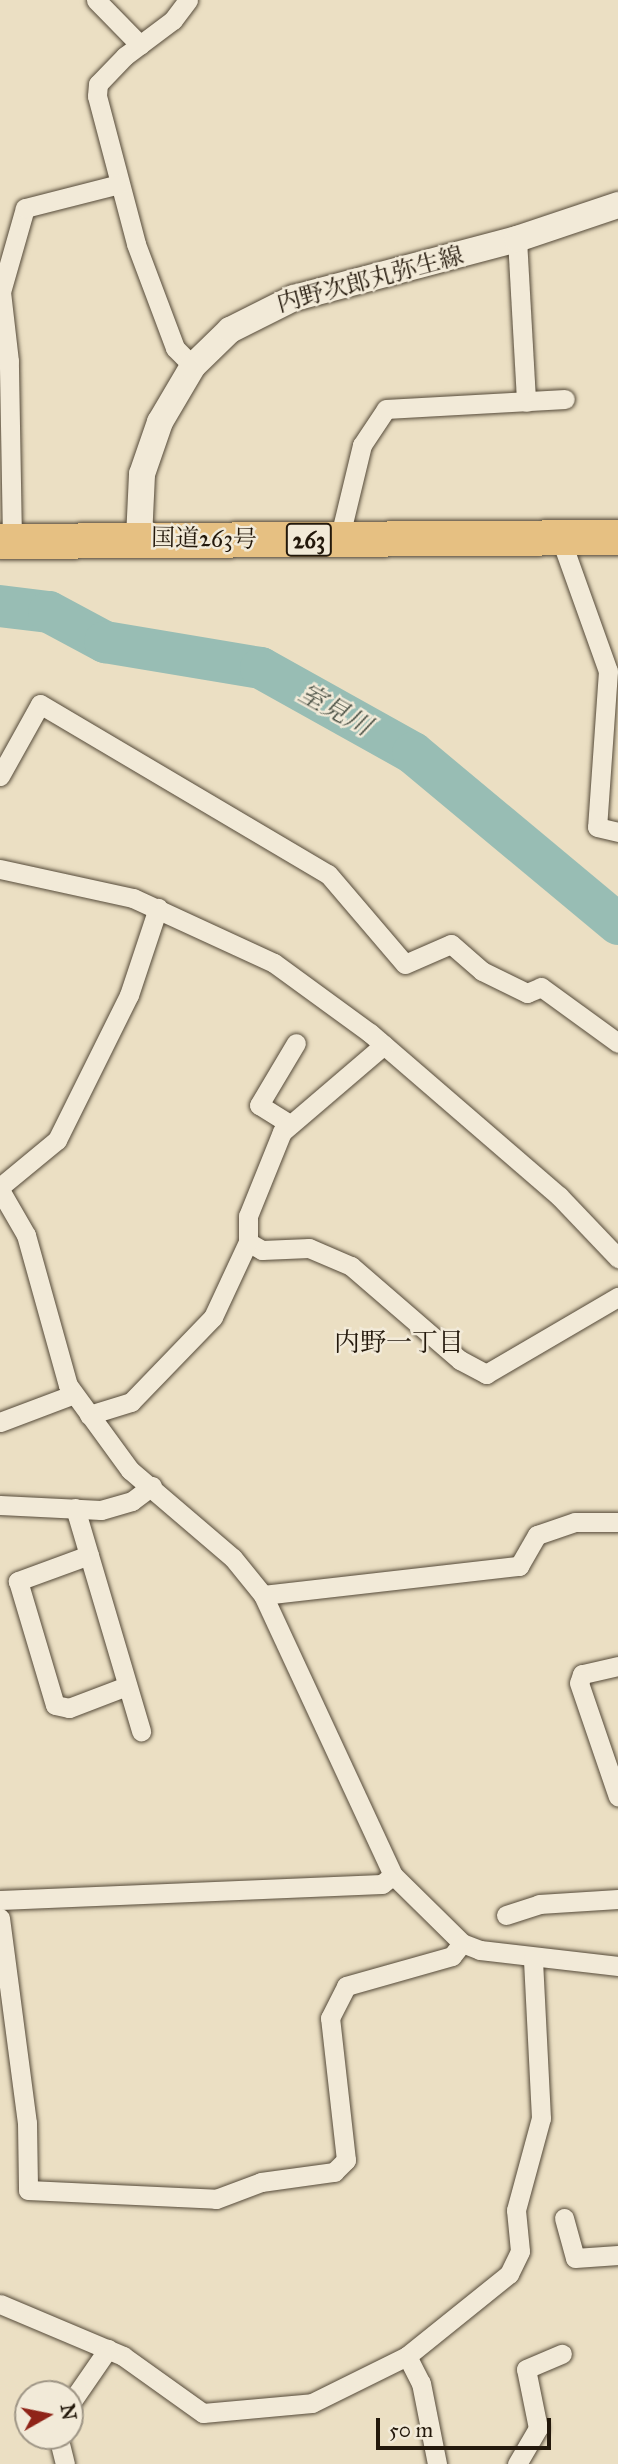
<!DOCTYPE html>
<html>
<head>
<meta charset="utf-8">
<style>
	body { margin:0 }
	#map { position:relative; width:618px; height:2464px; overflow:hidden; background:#ebdfc3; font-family:"IM FELL Great Primer","Noto Serif JP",serif }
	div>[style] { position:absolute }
	.river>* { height:42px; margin:-21px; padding:0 21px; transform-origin:21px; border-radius:21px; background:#98bdb4 }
	.roads { filter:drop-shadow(0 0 2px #554a39) drop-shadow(0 0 2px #554a39) }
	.street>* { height:19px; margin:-9.5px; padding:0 9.5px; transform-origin:9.5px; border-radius:9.5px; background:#f2ead8 }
	.secondary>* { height:26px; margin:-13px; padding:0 13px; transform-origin:13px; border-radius:13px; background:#f2ead8 }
	.highway>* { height:35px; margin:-17.5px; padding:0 17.5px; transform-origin:17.5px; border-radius:17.5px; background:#e6c082 }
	span { translate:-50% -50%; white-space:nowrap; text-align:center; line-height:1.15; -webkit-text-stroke:5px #f2ead8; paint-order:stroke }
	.shield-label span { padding:2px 5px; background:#f2ead8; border:2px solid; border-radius:5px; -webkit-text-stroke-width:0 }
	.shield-label { font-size:23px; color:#23180b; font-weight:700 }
	.street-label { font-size:24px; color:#23180b }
	.water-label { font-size:26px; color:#4c5246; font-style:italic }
	.neighbourhood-label { font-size:26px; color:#23180b }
	.north { position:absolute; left:14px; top:2380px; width:70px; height:70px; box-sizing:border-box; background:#f2ead8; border:2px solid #9f9686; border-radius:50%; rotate:81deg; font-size:19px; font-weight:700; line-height:28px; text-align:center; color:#23180b }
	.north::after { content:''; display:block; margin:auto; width:24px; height:32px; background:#8f2418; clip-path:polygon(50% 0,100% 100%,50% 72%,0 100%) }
	.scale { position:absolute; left:376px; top:2418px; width:175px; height:32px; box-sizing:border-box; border:4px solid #23180b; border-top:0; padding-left:9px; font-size:21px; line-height:24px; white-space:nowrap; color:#23180b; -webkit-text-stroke:5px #f2ead8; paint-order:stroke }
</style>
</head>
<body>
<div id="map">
	<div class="river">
		<div style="left:0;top:606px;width:49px;rotate:7deg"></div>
		<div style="left:49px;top:612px;width:64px;rotate:28.2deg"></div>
		<div style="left:105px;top:642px;width:158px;rotate:9.5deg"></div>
		<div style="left:261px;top:668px;width:174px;rotate:29.2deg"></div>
		<div style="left:413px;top:753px;width:267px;rotate:39.8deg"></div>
	</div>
	<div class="roads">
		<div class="street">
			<div style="left:96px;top:0;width:63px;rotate:45.6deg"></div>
			<div style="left:188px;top:0;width:25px;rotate:127deg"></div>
			<div style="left:173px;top:20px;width:60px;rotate:143.1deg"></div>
			<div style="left:125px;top:56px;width:39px;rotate:134deg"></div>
			<div style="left:98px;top:84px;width:12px;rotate:95deg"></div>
			<div style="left:97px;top:96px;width:153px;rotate:75.2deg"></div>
			<div style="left:136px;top:244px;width:111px;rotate:69.4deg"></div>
			<div style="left:175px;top:348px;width:25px;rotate:45deg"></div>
			<div style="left:517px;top:239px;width:163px;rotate:86.8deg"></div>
			<div style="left:560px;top:537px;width:142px;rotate:70.3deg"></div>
			<div style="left:608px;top:671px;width:156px;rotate:94deg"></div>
			<div style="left:597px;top:827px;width:22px;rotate:13deg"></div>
			<div style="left:12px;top:540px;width:179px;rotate:-91deg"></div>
			<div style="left:9px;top:361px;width:69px;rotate:-96.6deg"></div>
			<div style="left:1px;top:292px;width:87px;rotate:-74.1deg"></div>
			<div style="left:25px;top:208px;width:97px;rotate:-14.3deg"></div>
			<div style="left:339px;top:540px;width:98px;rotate:-76.4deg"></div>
			<div style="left:362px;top:445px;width:43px;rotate:-56.3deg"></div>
			<div style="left:386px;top:409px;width:179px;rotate:-3.2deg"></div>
			<div style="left:0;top:776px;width:82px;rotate:-60.9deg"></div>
			<div style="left:40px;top:704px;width:334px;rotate:30.6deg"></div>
			<div style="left:328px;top:874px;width:118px;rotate:49.5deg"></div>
			<div style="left:405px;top:964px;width:50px;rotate:-23.5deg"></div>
			<div style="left:451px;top:944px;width:41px;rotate:41.1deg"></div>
			<div style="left:482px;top:971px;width:50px;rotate:26.1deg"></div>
			<div style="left:527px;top:993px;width:15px;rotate:-23deg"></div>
			<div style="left:541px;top:987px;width:95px;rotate:36deg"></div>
			<div style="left:0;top:869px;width:136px;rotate:12.3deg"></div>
			<div style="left:133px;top:898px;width:155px;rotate:24.7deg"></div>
			<div style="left:274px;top:963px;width:119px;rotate:36.1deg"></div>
			<div style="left:370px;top:1033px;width:250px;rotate:40.8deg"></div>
			<div style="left:559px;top:1196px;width:86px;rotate:46.4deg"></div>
			<div style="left:288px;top:1123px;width:34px;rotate:-148deg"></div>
			<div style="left:259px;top:1105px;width:72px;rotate:-59.2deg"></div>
			<div style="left:0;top:1187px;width:74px;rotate:-39.5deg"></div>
			<div style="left:57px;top:1140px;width:162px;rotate:-63.6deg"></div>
			<div style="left:129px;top:995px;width:92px;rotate:-71.6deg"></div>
			<div style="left:0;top:1190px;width:52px;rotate:60deg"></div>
			<div style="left:26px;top:1235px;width:156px;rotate:74.4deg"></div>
			<div style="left:68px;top:1385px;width:105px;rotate:53.9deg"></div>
			<div style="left:130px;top:1470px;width:135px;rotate:40.5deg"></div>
			<div style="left:233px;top:1558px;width:48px;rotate:51deg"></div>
			<div style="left:263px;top:1595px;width:309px;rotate:65.1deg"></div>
			<div style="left:393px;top:1875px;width:97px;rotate:44.6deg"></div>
			<div style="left:462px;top:1943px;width:19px;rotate:21deg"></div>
			<div style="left:480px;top:1950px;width:139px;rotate:6.6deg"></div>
			<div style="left:248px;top:1242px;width:16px;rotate:30deg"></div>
			<div style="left:262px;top:1250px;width:47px;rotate:-2.4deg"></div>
			<div style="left:309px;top:1248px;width:46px;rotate:23.2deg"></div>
			<div style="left:351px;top:1266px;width:144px;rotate:40.8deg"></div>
			<div style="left:460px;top:1360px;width:30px;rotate:28deg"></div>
			<div style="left:486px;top:1374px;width:153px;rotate:-30.3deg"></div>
			<div style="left:89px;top:1415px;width:44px;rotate:-17.2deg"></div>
			<div style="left:131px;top:1402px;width:118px;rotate:-46deg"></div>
			<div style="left:213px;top:1317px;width:83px;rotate:-65deg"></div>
			<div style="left:248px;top:1242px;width:26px;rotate:-90deg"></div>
			<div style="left:248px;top:1216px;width:91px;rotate:-68deg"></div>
			<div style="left:282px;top:1132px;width:134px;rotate:-40.5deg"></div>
			<div style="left:0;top:1422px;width:79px;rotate:-20.7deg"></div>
			<div style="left:0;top:1505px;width:101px;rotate:2.8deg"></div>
			<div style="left:101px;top:1510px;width:32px;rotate:-16deg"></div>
			<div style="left:132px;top:1501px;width:25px;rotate:-37deg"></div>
			<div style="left:75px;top:1508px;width:233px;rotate:73.5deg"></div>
			<div style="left:89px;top:1555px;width:76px;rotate:159.9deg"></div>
			<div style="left:18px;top:1581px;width:129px;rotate:73.4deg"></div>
			<div style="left:55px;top:1705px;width:14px;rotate:12deg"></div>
			<div style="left:69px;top:1708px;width:62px;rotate:-20.8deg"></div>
			<div style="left:263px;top:1595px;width:258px;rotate:-6.5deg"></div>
			<div style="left:519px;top:1566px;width:36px;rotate:-60deg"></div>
			<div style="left:537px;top:1535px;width:40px;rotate:-18.9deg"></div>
			<div style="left:575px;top:1522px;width:43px"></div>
			<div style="left:618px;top:1666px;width:37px;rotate:167deg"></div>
			<div style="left:582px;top:1674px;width:9px;rotate:108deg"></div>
			<div style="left:579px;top:1683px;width:120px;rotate:71.1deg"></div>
			<div style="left:0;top:1900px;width:382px;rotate:-2.4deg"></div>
			<div style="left:382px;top:1884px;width:14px;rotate:-39deg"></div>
			<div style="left:506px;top:1915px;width:35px;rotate:-18deg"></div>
			<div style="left:539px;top:1904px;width:79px;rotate:-3.6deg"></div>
			<div style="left:0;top:1918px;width:207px;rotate:82.5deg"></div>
			<div style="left:27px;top:2123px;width:67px;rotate:89.1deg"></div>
			<div style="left:28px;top:2190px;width:188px;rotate:2.7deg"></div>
			<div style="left:216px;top:2199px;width:48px;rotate:-20.7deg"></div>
			<div style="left:261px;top:2182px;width:74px;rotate:-7.8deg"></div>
			<div style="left:334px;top:2172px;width:17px;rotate:-45deg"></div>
			<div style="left:346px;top:2160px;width:143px;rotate:-96.4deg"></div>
			<div style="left:330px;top:2018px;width:36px;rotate:-63deg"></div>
			<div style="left:346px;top:1986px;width:110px;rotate:-15.8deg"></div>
			<div style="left:452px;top:1956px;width:16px;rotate:-52deg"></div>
			<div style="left:564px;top:2218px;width:41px;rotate:74.6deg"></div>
			<div style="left:575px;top:2258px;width:43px;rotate:-4deg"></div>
			<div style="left:0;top:2304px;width:134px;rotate:22.9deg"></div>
			<div style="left:123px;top:2356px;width:98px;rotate:35.5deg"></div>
			<div style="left:203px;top:2413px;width:109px;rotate:-5.2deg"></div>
			<div style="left:312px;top:2403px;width:106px;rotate:-26.3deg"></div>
			<div style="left:407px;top:2356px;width:30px;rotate:63deg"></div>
			<div style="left:421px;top:2383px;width:83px;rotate:78.8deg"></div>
			<div style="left:407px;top:2356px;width:131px;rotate:-38.8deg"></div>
			<div style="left:509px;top:2274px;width:25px;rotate:-64deg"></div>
			<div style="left:520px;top:2251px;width:41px;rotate:-95.6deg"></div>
			<div style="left:516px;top:2210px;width:95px;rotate:-74.8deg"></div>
			<div style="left:541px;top:2118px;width:159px;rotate:-92.9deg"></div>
			<div style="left:70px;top:2404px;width:67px;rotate:-55.4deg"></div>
			<div style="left:58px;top:2436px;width:29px;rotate:76deg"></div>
			<div style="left:517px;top:2464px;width:42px;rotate:-59.7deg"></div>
			<div style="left:538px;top:2428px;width:60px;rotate:-101.5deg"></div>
			<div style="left:526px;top:2369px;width:39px;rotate:-23deg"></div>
		</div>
		<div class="secondary">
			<div style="left:139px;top:538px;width:64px;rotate:-87.3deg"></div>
			<div style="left:142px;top:474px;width:55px;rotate:-70.9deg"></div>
			<div style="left:160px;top:422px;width:65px;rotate:-59.5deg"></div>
			<div style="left:193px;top:366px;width:52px;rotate:-44.2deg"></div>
			<div style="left:230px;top:330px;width:72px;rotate:-26.6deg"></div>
			<div style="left:294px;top:298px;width:231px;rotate:-14.8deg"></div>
			<div style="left:517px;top:239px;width:107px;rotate:-18.6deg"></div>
		</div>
		<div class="highway">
			<div style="left:0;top:541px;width:618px;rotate:-0.37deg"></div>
		</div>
	</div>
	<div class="shield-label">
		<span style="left:309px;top:540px">263</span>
	</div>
	<div class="street-label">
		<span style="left:370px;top:280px;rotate:-15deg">内野次郎丸弥生線</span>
		<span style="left:204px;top:539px;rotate:1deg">国道263号</span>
	</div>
	<div class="water-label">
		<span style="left:335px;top:710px;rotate:29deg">室見川</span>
	</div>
	<div class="neighbourhood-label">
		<span style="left:399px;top:1343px">内野一丁目</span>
	</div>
	<div class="north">N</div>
	<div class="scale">50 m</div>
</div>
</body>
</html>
